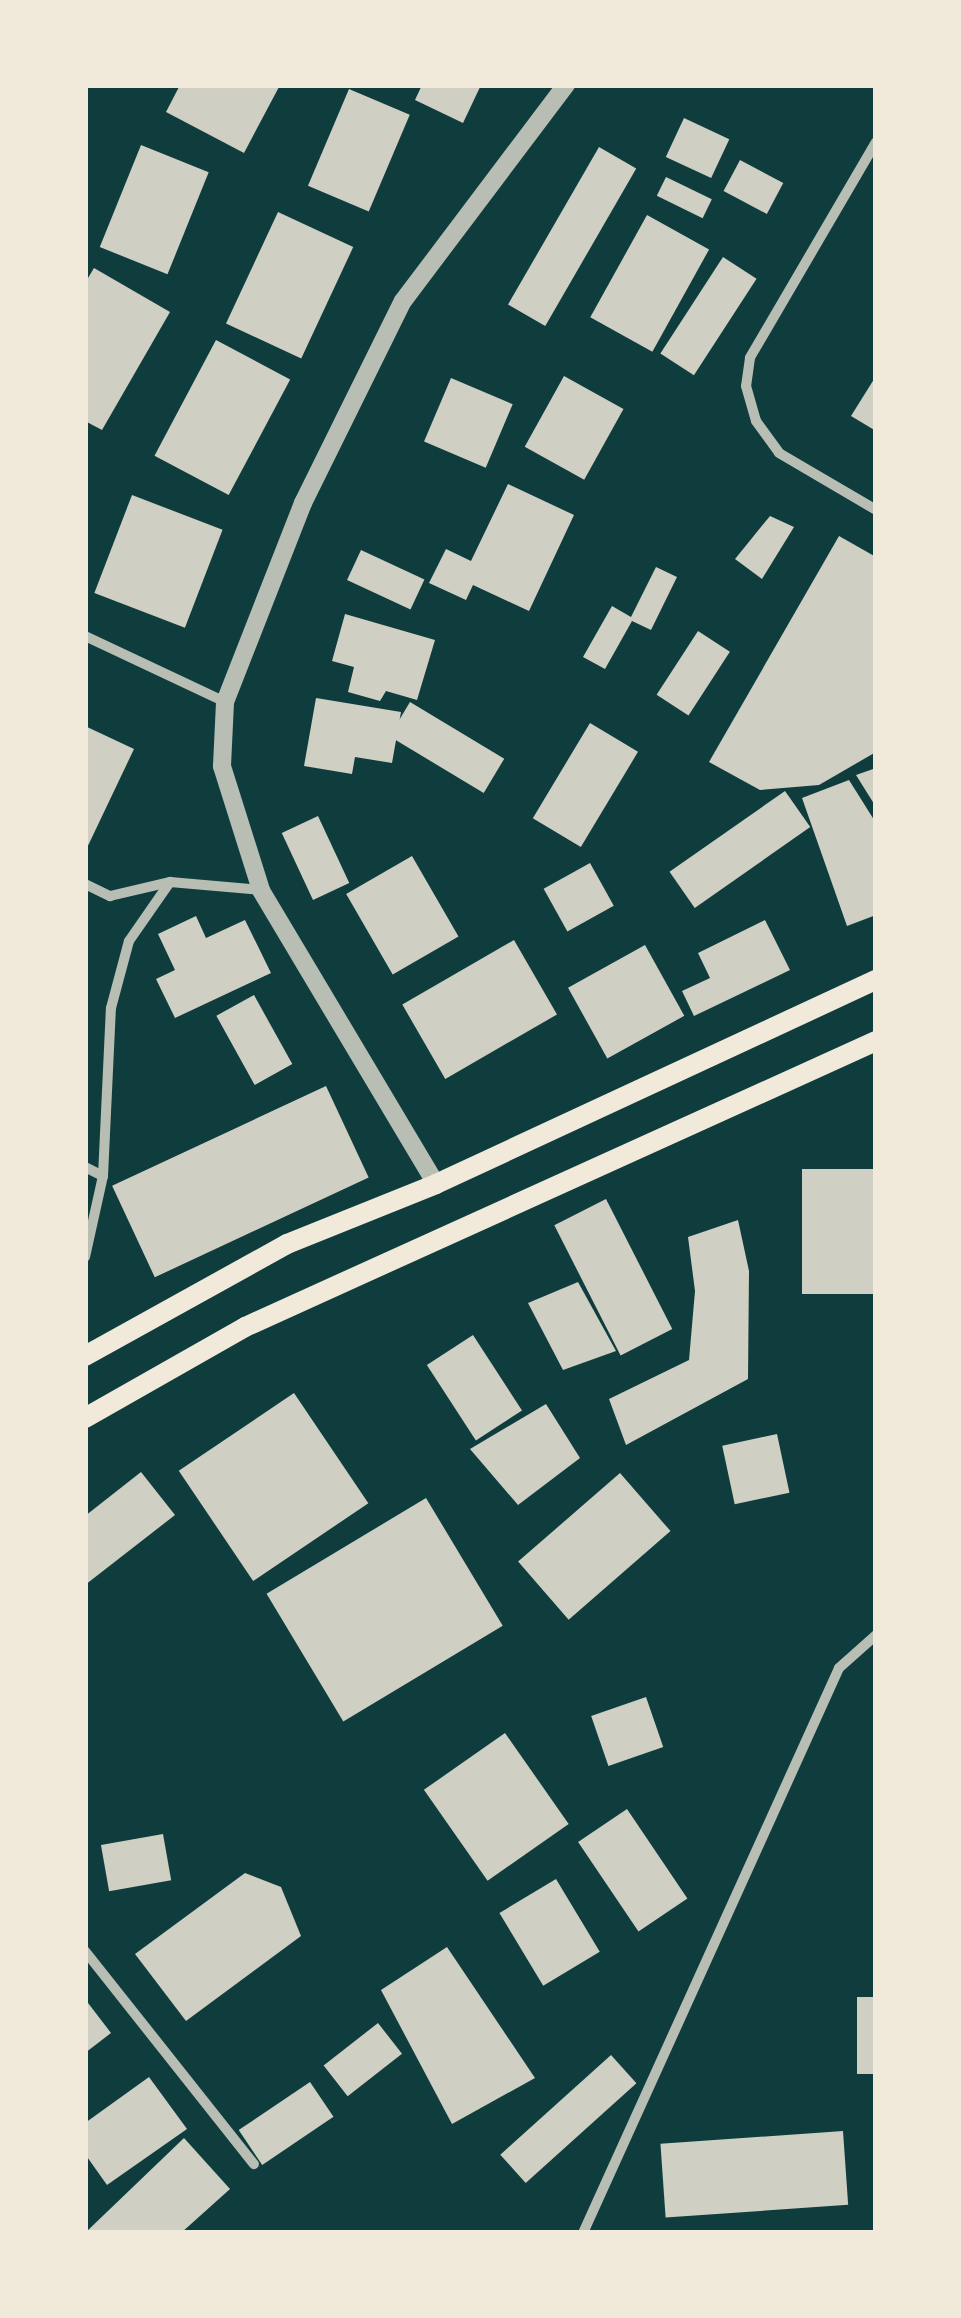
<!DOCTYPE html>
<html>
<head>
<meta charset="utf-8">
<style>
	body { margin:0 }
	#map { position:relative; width:961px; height:2318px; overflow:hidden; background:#0f3d3e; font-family:"PT Sans Narrow",sans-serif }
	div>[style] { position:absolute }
	.building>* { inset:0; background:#cfcfc3; transform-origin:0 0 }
	.minor>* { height:10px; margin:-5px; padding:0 5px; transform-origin:5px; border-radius:5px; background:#b8beb3 }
	.tertiary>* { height:18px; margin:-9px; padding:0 9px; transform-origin:9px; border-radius:9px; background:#b8beb3 }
	.secondary>* { height:20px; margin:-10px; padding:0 10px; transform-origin:10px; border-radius:10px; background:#f1e9da }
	span { translate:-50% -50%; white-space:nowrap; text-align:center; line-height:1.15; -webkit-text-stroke:9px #f1e9da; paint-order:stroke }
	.frame { position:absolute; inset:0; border:88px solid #f1e9da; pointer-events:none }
</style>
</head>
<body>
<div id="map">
	<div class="building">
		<div style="clip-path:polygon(180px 85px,280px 85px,244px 153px,166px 112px)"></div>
		<div style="clip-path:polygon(422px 85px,481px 85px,463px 123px,415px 100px)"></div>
		<div style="left:349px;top:89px;width:66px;height:105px;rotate:23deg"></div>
		<div style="left:684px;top:118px;width:50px;height:43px;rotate:25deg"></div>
		<div style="left:141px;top:145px;width:73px;height:110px;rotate:22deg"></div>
		<div style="left:599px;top:147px;width:43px;height:182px;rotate:30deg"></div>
		<div style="left:740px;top:160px;width:49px;height:35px;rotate:28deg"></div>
		<div style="left:666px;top:177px;width:51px;height:21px;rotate:26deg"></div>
		<div style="left:278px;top:212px;width:83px;height:123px;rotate:25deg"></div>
		<div style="left:647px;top:215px;width:71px;height:117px;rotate:29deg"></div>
		<div style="left:723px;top:257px;width:40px;height:115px;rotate:33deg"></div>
		<div style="clip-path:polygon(94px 268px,170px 312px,102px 430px,85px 421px,85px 283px)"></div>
		<div style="left:216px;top:340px;width:84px;height:131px;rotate:28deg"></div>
		<div style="left:564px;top:376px;width:68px;height:81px;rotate:29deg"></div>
		<div style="clip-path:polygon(876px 376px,876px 431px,851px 416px)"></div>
		<div style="left:451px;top:378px;width:67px;height:69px;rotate:23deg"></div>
		<div style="clip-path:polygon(508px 484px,574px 515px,529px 611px,473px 585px,466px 600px,429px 583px,446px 549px,471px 561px)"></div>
		<div style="left:132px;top:495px;width:97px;height:105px;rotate:21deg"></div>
		<div style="clip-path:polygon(770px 516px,794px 527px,762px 579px,735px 559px)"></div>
		<div style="clip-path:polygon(839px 536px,876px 557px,876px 752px,819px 785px,760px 790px,709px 762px)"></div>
		<div style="left:361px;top:550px;width:70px;height:33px;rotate:25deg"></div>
		<div style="clip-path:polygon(656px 567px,677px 577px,651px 630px,632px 621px,605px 669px,583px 657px,612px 606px,631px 617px)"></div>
		<div style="clip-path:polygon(345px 614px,435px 640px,417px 700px,386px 691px,380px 701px,348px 692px,354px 667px,332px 661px)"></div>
		<div style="left:698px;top:631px;width:38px;height:76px;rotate:33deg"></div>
		<div style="clip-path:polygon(316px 698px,401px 712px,392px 763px,355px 757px,352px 774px,304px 766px)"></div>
		<div style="left:410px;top:702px;width:110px;height:40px;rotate:31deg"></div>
		<div style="left:590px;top:723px;width:56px;height:111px;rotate:31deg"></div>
		<div style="clip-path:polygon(85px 726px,134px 749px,85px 852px)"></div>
		<div style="clip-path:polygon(876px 768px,876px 807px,856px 775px)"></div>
		<div style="clip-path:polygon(849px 780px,876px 823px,876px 915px,847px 926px,802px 798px)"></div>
		<div style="left:785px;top:791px;width:44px;height:141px;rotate:55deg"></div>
		<div style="left:318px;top:816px;width:74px;height:40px;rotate:65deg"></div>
		<div style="left:412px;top:856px;width:93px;height:76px;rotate:60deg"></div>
		<div style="left:590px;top:863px;width:49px;height:53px;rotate:61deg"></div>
		<div style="clip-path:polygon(196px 916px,206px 938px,245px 920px,271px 973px,175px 1018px,156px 979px,175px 970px,158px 934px)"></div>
		<div style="clip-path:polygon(765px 920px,790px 970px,694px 1016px,682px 991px,710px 978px,698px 953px)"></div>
		<div style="left:514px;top:940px;width:86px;height:129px;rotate:60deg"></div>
		<div style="left:645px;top:945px;width:81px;height:88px;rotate:61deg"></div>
		<div style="left:254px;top:995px;width:79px;height:43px;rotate:61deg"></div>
		<div style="left:326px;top:1086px;width:101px;height:236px;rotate:65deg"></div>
		<div style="left:876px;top:1169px;width:125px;height:74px;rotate:90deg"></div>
		<div style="left:606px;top:1199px;width:146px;height:58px;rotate:63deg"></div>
		<div style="clip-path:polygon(738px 1220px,749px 1271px,748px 1379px,626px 1445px,609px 1399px,689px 1360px,695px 1291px,688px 1237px)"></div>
		<div style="clip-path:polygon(578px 1282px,616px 1351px,563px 1370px,528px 1303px)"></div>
		<div style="left:473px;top:1335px;width:90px;height:55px;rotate:57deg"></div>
		<div style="left:294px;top:1393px;width:133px;height:139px;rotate:56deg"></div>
		<div style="clip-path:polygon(546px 1404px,580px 1458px,518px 1505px,470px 1449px)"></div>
		<div style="left:777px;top:1434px;width:60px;height:56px;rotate:78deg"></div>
		<div style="clip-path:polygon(141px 1472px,175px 1515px,85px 1585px,85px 1516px)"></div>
		<div style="left:620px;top:1473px;width:77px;height:135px;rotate:49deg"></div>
		<div style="left:426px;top:1498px;width:149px;height:186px;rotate:59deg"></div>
		<div style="left:646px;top:1697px;width:53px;height:58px;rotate:71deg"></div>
		<div style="left:505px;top:1733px;width:111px;height:99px;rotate:55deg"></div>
		<div style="left:627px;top:1809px;width:108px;height:59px;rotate:56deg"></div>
		<div style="left:163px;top:1834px;width:47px;height:63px;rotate:80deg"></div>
		<div style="clip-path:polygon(245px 1873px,281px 1887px,301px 1936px,186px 2021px,135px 1954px)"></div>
		<div style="left:556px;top:1879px;width:85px;height:66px;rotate:59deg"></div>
		<div style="clip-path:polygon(447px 1947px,535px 2078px,452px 2124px,381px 1990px)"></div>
		<div style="left:857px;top:1997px;width:19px;height:77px"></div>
		<div style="clip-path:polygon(85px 1999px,111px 2033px,85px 2053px)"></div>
		<div style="left:378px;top:2023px;width:39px;height:69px;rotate:52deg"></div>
		<div style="left:611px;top:2055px;width:38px;height:149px;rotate:48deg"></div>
		<div style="clip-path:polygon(149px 2077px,187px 2129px,107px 2185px,85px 2154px,85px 2123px)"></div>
		<div style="left:310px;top:2082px;width:42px;height:86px;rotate:56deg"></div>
		<div style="left:843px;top:2131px;width:74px;height:183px;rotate:86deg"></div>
		<div style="clip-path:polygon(184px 2138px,230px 2189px,181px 2233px,85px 2233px)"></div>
	</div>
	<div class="minor">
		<div style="left:876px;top:142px;width:250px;rotate:120.3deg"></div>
		<div style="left:750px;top:358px;width:28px;rotate:98deg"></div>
		<div style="left:746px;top:386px;width:36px;rotate:74deg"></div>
		<div style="left:756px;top:421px;width:39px;rotate:54deg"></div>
		<div style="left:779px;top:453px;width:113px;rotate:30.4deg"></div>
		<div style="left:85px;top:636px;width:155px;rotate:25.2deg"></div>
		<div style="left:85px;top:884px;width:28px;rotate:26deg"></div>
		<div style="left:110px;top:896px;width:62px;rotate:-13.1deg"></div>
		<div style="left:170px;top:882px;width:91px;rotate:5deg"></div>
		<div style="left:85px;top:1167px;width:20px;rotate:27deg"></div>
		<div style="left:85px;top:1257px;width:83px;rotate:-77.5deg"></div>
		<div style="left:103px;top:1176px;width:168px;rotate:-87.3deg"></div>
		<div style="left:111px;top:1008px;width:69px;rotate:-75deg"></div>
		<div style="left:129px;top:941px;width:72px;rotate:-55.2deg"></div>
		<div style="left:85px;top:1951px;width:272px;rotate:51.6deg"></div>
		<div style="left:583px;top:2233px;width:620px;rotate:-65.62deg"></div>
		<div style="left:839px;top:1668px;width:50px;rotate:-41.7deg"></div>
	</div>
	<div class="tertiary">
		<div style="left:436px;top:1184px;width:342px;rotate:-120.8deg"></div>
		<div style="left:261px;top:890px;width:130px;rotate:-107.5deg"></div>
		<div style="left:222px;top:766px;width:64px;rotate:-87.3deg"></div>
		<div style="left:225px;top:702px;width:214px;rotate:-68.6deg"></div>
		<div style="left:303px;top:503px;width:225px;rotate:-63.7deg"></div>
		<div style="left:403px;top:301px;width:271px;rotate:-53deg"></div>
	</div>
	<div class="secondary">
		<div style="left:85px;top:1356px;width:231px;rotate:-29deg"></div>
		<div style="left:287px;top:1244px;width:161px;rotate:-21.9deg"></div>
		<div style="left:436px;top:1184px;width:485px;rotate:-24.9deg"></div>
		<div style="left:85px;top:1418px;width:184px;rotate:-29.6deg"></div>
		<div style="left:245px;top:1327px;width:693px;rotate:-24.38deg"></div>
	</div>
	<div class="frame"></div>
</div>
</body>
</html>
